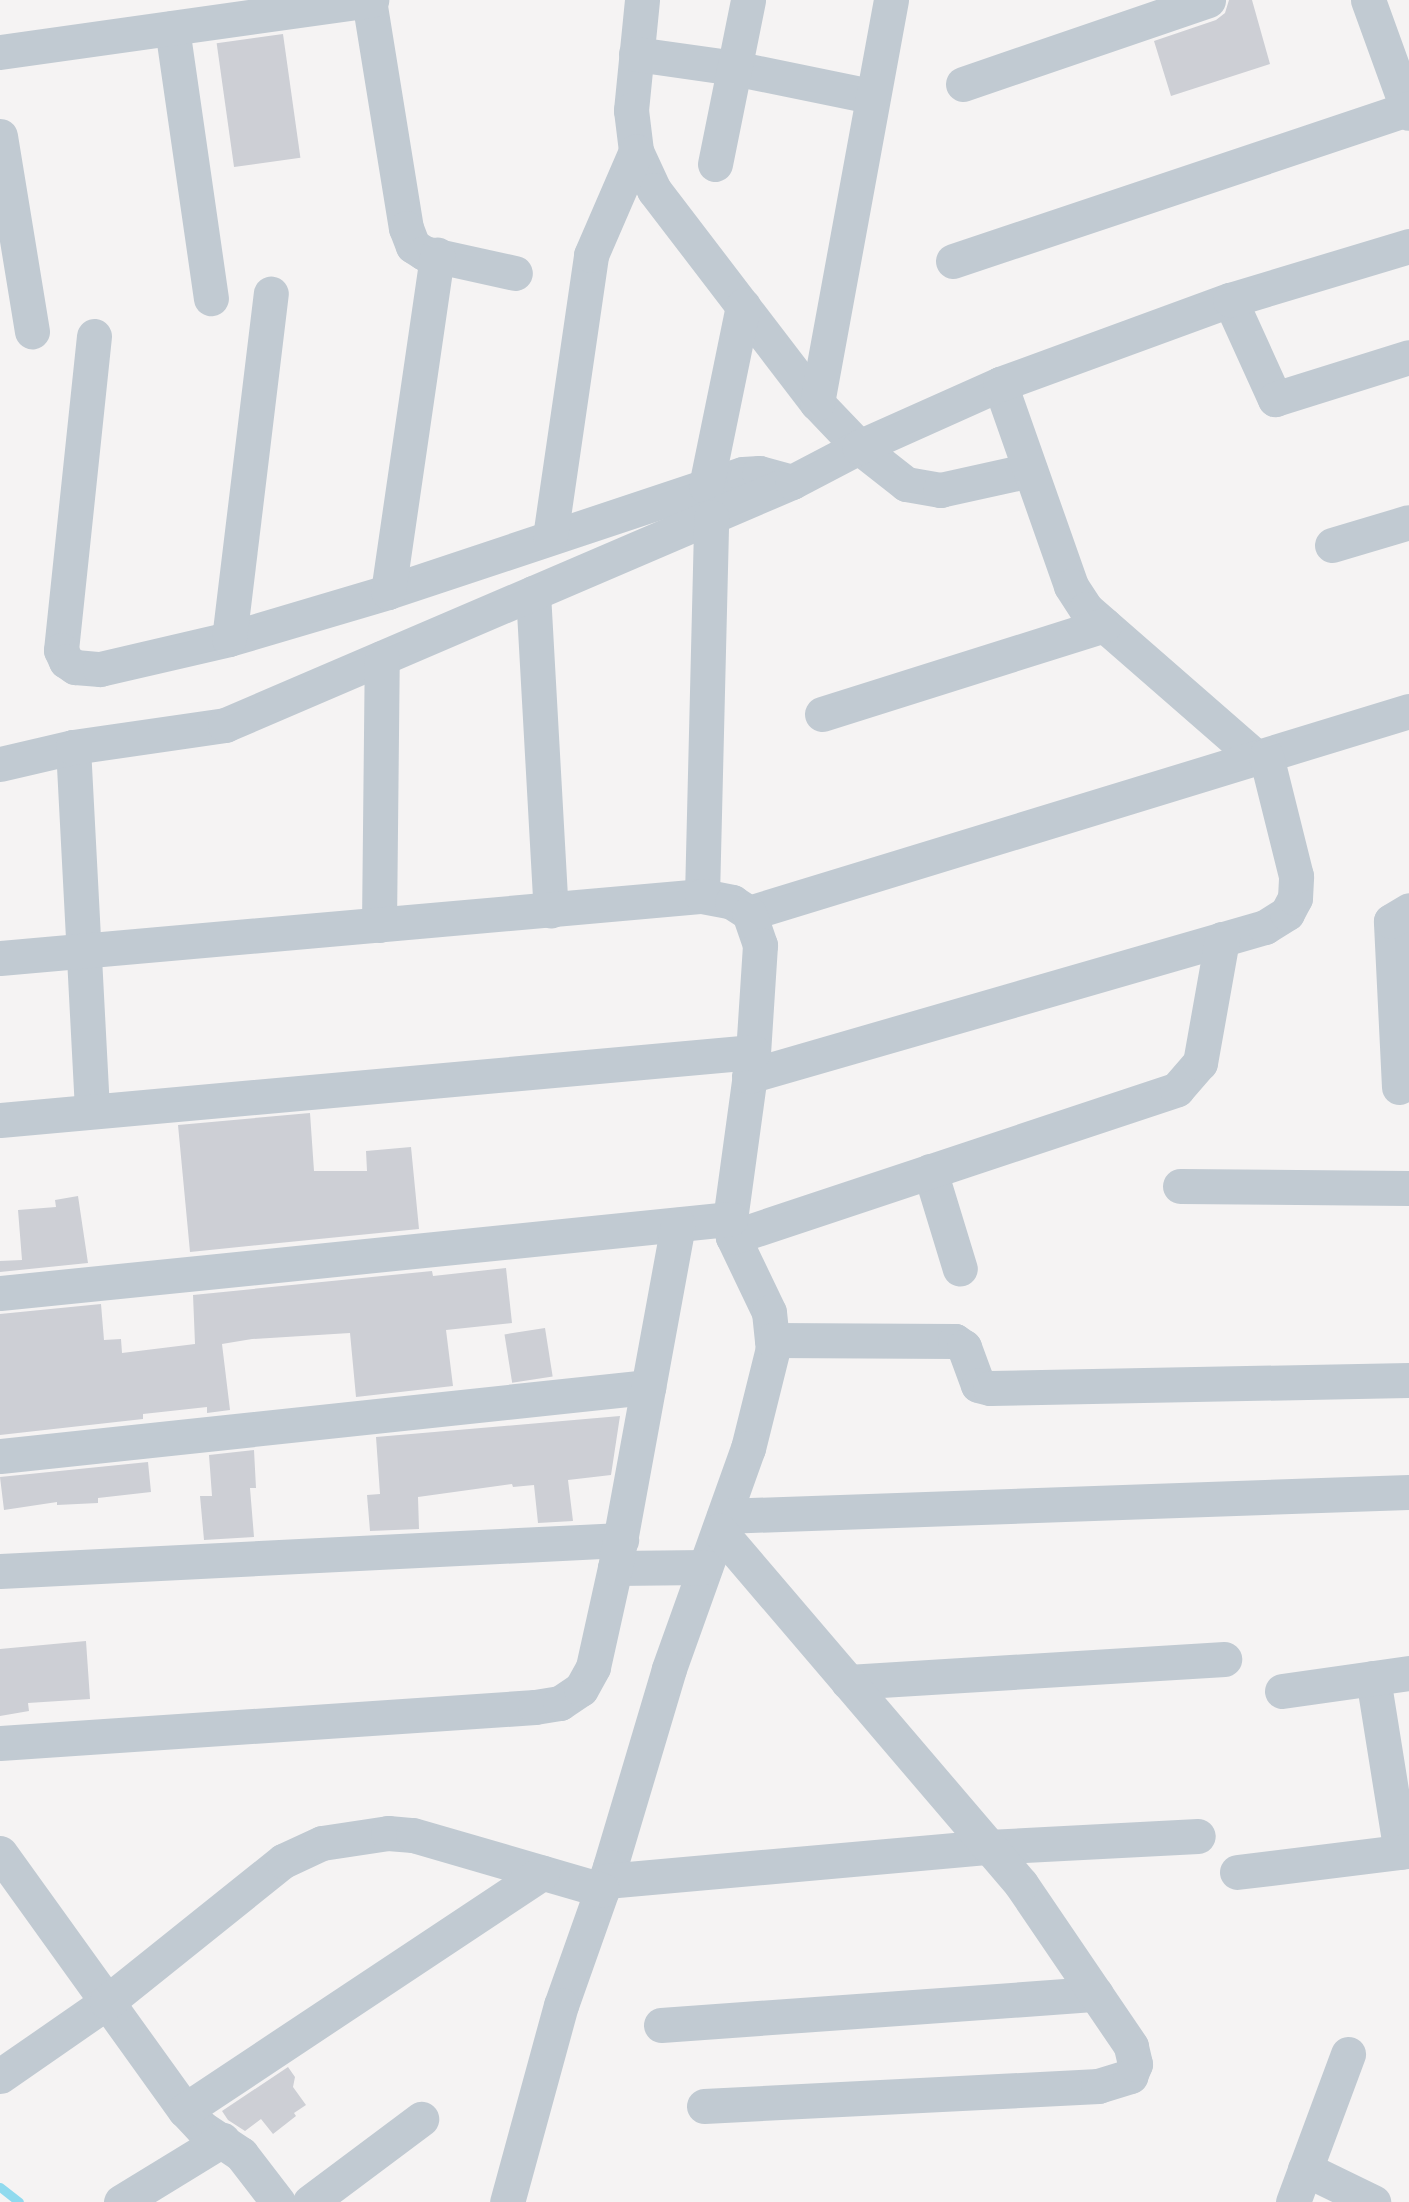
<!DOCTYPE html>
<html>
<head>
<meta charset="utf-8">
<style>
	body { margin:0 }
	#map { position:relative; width:1409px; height:2202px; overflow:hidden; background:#f5f3f3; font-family:Montserrat,sans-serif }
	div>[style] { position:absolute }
	.stream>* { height:9px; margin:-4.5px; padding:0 4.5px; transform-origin:4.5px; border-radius:4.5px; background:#90daee }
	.building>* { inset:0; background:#cdcfd5; transform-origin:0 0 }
	.minor>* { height:35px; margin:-17.5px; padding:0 17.5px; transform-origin:17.5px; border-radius:17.5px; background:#c1cad2 }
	span { translate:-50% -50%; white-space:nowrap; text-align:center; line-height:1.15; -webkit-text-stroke:9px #fff; paint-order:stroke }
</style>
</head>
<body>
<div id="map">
	<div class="stream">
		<div style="left:0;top:2187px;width:24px;rotate:38deg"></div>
	</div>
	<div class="building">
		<div style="clip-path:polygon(1229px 0,1252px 0,1270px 64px,1171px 96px,1154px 41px,1216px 20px,1225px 13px)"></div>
		<div style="left:283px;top:34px;width:125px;height:67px;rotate:82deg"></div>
		<div style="clip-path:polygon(310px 1113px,314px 1171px,367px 1171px,366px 1151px,411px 1147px,419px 1229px,190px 1252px,178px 1125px)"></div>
		<div style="clip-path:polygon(78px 1196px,88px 1263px,0 1272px,0 1261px,22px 1260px,18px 1210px,56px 1207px,55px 1200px)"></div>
		<div style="clip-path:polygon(506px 1268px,512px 1323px,446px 1330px,453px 1386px,356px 1397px,350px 1333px,252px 1339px,222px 1344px,230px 1410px,207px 1413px,207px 1407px,143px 1414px,143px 1419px,0 1435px,0 1314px,101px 1304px,104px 1340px,121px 1339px,122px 1353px,195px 1344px,193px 1295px,432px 1271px,433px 1276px)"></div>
		<div style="left:545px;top:1328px;width:49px;height:41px;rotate:81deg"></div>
		<div style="clip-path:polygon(620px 1416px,611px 1475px,568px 1480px,573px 1521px,538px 1523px,534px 1485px,513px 1487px,512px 1484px,418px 1497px,419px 1529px,370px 1531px,367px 1495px,380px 1494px,376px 1437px)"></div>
		<div style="clip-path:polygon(254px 1450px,256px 1488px,250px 1488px,254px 1537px,204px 1540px,200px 1496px,212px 1496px,209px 1455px)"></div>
		<div style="clip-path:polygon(148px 1462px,151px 1492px,98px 1498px,98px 1503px,57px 1505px,57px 1502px,4px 1510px,0 1477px)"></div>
		<div style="clip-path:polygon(86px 1641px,90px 1699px,28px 1703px,29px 1711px,0 1716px,0 1649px)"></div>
		<div style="clip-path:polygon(288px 2067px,295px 2077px,293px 2087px,306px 2105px,294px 2113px,296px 2116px,273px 2134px,261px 2119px,245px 2131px,228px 2120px,222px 2111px)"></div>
	</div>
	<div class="minor">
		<div style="left:369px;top:0;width:231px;rotate:80.8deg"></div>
		<div style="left:406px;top:228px;width:19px;rotate:69deg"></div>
		<div style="left:413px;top:246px;width:13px;rotate:32deg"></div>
		<div style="left:424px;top:253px;width:93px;rotate:12.4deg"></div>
		<div style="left:642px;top:0;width:111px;rotate:95.7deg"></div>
		<div style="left:631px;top:110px;width:41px;rotate:83deg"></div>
		<div style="left:636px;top:151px;width:43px;rotate:65.2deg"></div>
		<div style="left:654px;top:190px;width:268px;rotate:52.6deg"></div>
		<div style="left:817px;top:403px;width:61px;rotate:46.3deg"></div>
		<div style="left:859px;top:447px;width:60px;rotate:38.2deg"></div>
		<div style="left:906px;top:484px;width:35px;rotate:10deg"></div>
		<div style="left:940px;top:490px;width:92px;rotate:-12.5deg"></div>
		<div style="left:1368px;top:0;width:120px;rotate:70.1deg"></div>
		<div style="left:172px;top:28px;width:273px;rotate:81.8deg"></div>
		<div style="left:0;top:52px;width:375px;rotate:-8deg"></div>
		<div style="left:636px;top:54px;width:99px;rotate:8.1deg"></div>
		<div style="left:734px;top:68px;width:140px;rotate:11.6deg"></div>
		<div style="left:963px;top:84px;width:259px;rotate:-18.9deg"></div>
		<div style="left:0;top:136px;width:198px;rotate:80.7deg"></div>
		<div style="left:715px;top:164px;width:167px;rotate:-78.6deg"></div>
		<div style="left:953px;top:261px;width:481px;rotate:-18.5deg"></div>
		<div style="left:1230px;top:300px;width:109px;rotate:65.6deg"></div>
		<div style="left:1275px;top:399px;width:140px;rotate:-17.4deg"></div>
		<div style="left:94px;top:336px;width:316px;rotate:96deg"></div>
		<div style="left:61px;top:650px;width:12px;rotate:66deg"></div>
		<div style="left:66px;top:661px;width:11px;rotate:34deg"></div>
		<div style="left:75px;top:667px;width:25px;rotate:5deg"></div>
		<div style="left:100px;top:669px;width:132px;rotate:-13.1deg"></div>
		<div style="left:229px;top:639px;width:166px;rotate:-16.5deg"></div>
		<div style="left:388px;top:592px;width:374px;rotate:-18.4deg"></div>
		<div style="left:743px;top:474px;width:16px;rotate:-4deg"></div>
		<div style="left:759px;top:473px;width:34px;rotate:15deg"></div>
		<div style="left:1000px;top:384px;width:214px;rotate:70.6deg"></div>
		<div style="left:1071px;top:586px;width:27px;rotate:57deg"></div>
		<div style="left:1086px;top:609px;width:227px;rotate:41.1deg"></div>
		<div style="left:817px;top:403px;width:410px;rotate:-79.6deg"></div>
		<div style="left:706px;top:486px;width:184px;rotate:-78.4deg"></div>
		<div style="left:550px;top:537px;width:285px;rotate:-81.7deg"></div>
		<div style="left:591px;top:255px;width:113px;rotate:-66.6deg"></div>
		<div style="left:1332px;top:545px;width:80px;rotate:-16.6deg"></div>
		<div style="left:388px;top:592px;width:341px;rotate:-81.7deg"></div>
		<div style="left:533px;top:593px;width:318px;rotate:86.8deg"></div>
		<div style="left:229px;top:639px;width:348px;rotate:-83.1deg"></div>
		<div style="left:822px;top:714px;width:296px;rotate:-17.5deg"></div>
		<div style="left:73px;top:747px;width:362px;rotate:87deg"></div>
		<div style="left:0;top:764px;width:75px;rotate:-13.1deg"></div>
		<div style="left:73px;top:747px;width:154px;rotate:-8.2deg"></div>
		<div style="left:225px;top:725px;width:617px;rotate:-23.2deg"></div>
		<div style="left:792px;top:482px;width:76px;rotate:-27.6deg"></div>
		<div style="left:859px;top:447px;width:154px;rotate:-24.1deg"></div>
		<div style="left:1000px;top:384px;width:245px;rotate:-20.1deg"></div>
		<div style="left:1230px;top:300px;width:187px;rotate:-16.8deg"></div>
		<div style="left:702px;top:896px;width:379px;rotate:-88.6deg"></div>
		<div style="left:749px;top:913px;width:690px;rotate:-17.02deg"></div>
		<div style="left:379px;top:925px;width:267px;rotate:-89.4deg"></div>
		<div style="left:0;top:958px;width:705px;rotate:-5.05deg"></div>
		<div style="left:702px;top:896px;width:31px;rotate:11deg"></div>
		<div style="left:732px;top:902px;width:20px;rotate:33deg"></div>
		<div style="left:749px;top:913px;width:34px;rotate:71deg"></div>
		<div style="left:760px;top:945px;width:107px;rotate:93.7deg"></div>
		<div style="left:753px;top:1052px;width:169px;rotate:97.8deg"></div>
		<div style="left:730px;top:1219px;width:18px;rotate:81deg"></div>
		<div style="left:733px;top:1237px;width:83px;rotate:64.4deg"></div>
		<div style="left:769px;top:1312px;width:36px;rotate:84deg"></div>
		<div style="left:773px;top:1348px;width:103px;rotate:104deg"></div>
		<div style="left:748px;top:1448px;width:235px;rotate:109.7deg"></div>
		<div style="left:669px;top:1669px;width:207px;rotate:106.6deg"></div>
		<div style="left:610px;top:1867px;width:146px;rotate:109.5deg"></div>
		<div style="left:561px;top:2005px;width:204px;rotate:105.3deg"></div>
		<div style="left:749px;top:1076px;width:537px;rotate:-16.11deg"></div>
		<div style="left:1265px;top:927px;width:26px;rotate:-32deg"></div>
		<div style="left:1287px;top:913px;width:17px;rotate:-62deg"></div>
		<div style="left:1295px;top:898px;width:22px;rotate:-87deg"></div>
		<div style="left:1296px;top:876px;width:124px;rotate:-104deg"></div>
		<div style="left:1399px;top:1087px;width:166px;rotate:-92.8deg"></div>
		<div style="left:1391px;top:921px;width:21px;rotate:-31deg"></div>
		<div style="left:0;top:1120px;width:756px;rotate:-5.16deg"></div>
		<div style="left:930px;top:1171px;width:102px;rotate:73deg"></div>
		<div style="left:1180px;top:1186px;width:229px;rotate:0.5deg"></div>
		<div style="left:733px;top:1237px;width:468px;rotate:-18.4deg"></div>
		<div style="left:1177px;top:1089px;width:35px;rotate:-49deg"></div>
		<div style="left:1200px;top:1063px;width:126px;rotate:-79.9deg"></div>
		<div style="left:0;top:1293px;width:734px;rotate:-5.79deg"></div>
		<div style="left:772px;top:1340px;width:183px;rotate:0.3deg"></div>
		<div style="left:955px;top:1341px;width:11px;rotate:34deg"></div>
		<div style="left:964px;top:1347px;width:40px;rotate:69.8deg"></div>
		<div style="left:978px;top:1385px;width:12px;rotate:14deg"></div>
		<div style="left:990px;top:1388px;width:419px;rotate:-1.1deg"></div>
		<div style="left:0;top:1456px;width:652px;rotate:-6.08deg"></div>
		<div style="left:724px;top:1516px;width:685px;rotate:-2.01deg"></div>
		<div style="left:615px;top:1568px;width:90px;rotate:-0.6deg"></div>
		<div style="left:0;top:1571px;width:622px;rotate:-2.86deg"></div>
		<div style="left:1373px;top:1678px;width:176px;rotate:80.9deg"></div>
		<div style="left:848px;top:1682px;width:377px;rotate:-3.5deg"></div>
		<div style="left:1282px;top:1691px;width:128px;rotate:-8.1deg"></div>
		<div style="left:0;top:1743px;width:536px;rotate:-3.85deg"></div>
		<div style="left:535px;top:1707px;width:25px;rotate:-9deg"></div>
		<div style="left:560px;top:1703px;width:25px;rotate:-34deg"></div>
		<div style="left:581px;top:1689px;width:25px;rotate:-61deg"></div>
		<div style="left:593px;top:1667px;width:101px;rotate:-77.5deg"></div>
		<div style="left:615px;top:1568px;width:349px;rotate:-79.6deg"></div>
		<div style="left:0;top:1853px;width:317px;rotate:54.3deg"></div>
		<div style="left:185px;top:2110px;width:25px;rotate:47deg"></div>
		<div style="left:202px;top:2128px;width:47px;rotate:33.7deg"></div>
		<div style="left:241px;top:2154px;width:61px;rotate:52.4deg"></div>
		<div style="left:1237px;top:1872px;width:173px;rotate:-7deg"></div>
		<div style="left:606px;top:1881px;width:384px;rotate:-5.1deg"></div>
		<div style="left:988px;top:1847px;width:210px;rotate:-3deg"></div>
		<div style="left:661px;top:2025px;width:436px;rotate:-4.1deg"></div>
		<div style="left:0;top:2076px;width:130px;rotate:-34.7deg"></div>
		<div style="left:107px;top:2002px;width:226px;rotate:-38.7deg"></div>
		<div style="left:283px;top:1861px;width:43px;rotate:-24.8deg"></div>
		<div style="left:322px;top:1843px;width:67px;rotate:-8.6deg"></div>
		<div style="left:388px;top:1833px;width:25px;rotate:5deg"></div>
		<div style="left:413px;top:1835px;width:197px;rotate:16.2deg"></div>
		<div style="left:704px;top:2106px;width:395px;rotate:-2.9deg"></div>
		<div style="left:1098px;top:2086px;width:34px;rotate:-17deg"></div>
		<div style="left:1130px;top:2076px;width:13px;rotate:-67deg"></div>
		<div style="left:1135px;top:2064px;width:18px;rotate:-103deg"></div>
		<div style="left:1131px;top:2046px;width:196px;rotate:-124.2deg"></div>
		<div style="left:1021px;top:1884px;width:465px;rotate:-130.5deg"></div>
		<div style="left:185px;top:2110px;width:429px;rotate:-33.6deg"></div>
		<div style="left:1305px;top:2169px;width:76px;rotate:25.9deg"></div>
		<div style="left:121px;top:2202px;width:119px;rotate:-31.5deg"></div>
		<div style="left:310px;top:2202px;width:139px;rotate:-36.8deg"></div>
		<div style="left:1293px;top:2202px;width:158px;rotate:-69.6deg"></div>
	</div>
</div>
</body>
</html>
